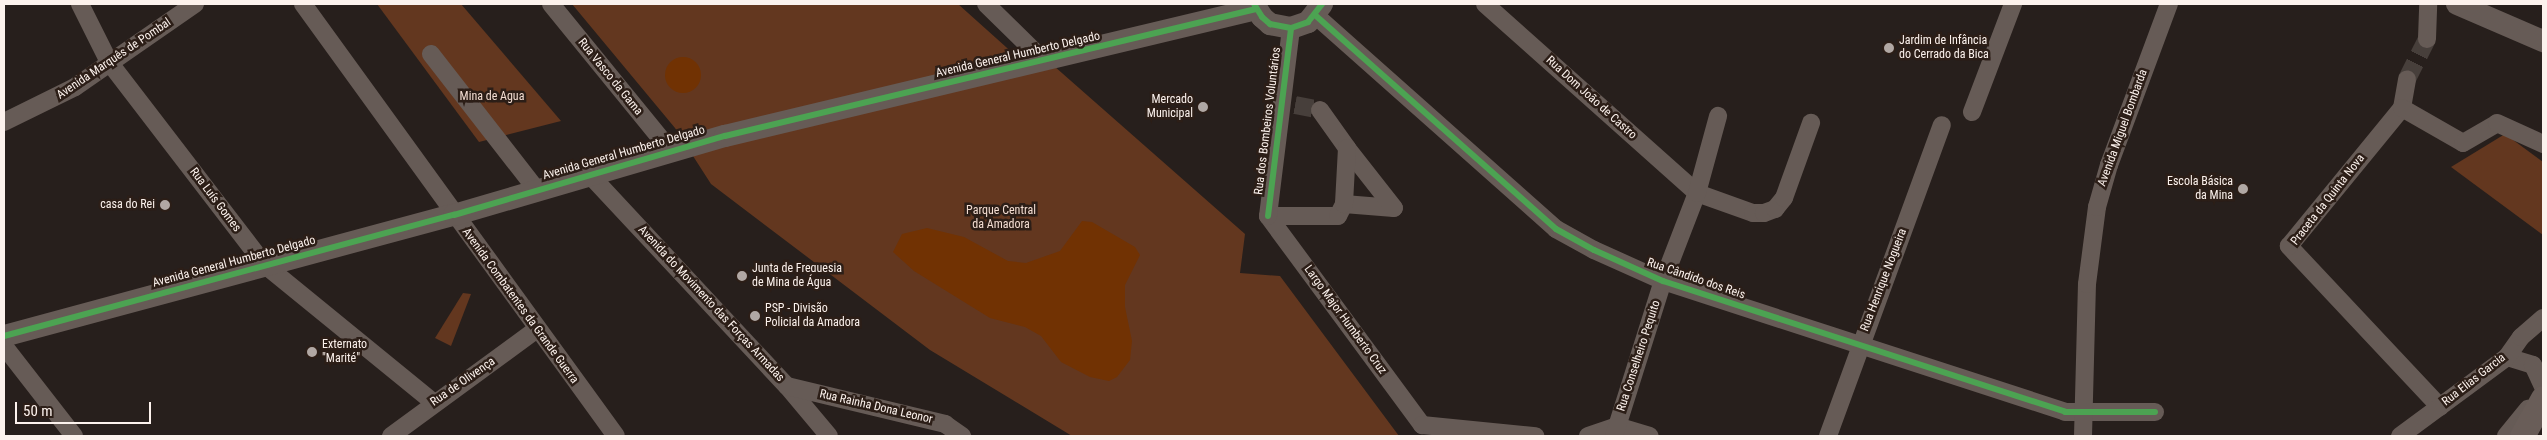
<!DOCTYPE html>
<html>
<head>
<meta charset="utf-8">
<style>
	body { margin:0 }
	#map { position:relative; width:2547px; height:440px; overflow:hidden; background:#271f1c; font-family:"Roboto Condensed",sans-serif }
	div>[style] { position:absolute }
	.green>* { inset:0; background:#63371f }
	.water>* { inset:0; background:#713203 }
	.round { border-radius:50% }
	.minor-tunnel>* { height:18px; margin-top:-9px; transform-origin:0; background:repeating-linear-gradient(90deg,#473f3b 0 18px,transparent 0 27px) }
	.minor>* { height:18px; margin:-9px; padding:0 9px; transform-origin:9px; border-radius:9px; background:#665b56 }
	.tertiary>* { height:22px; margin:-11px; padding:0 11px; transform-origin:11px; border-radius:11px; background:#665b56 }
	.secondary>* { height:25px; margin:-12.5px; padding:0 12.5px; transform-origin:12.5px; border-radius:12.5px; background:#695d58 }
	.cycleway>* { height:6px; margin:-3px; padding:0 3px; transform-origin:3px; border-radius:3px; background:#4ca352 }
	.dots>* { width:14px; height:14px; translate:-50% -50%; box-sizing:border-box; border:2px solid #2c1e17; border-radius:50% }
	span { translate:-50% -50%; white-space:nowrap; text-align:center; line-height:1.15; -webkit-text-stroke:5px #2c1e17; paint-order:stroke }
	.poi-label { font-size:12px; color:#fcf2ed }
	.left { translate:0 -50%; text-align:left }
	.right { translate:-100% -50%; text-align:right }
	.street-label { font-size:12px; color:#fcf2ed }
	.park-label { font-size:12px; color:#f3ddd2 }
	.frame { position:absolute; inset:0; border:5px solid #fcf2ed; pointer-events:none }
	.scale { position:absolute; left:15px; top:402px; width:136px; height:22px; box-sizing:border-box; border:2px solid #fcf2ed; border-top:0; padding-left:6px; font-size:15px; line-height:18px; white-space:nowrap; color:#fcf2ed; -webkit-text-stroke:4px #2c1e17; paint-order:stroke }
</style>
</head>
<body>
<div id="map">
	<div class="green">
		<div style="clip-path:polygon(377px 4px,461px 4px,561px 121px,479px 142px)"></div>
		<div style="clip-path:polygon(572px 4px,958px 4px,1034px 72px,1054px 66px,1245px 234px,1240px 273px,1280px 276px,1399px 436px,1072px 436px,930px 350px,711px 184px,675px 128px)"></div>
		<div style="clip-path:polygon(2505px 134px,2543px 162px,2543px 235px,2451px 167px)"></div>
		<div style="clip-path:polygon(463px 293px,471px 294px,451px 346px,435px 338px)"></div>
	</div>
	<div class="water">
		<div class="round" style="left:665px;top:57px;width:36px;height:36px"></div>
		<div style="clip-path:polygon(1082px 221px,1092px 222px,1135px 247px,1140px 255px,1125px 285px,1125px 307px,1132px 341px,1130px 360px,1117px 377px,1109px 381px,1090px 377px,1061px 362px,1041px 336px,1025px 327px,990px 318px,914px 271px,893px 252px,902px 234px,927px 228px,964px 237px,1008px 261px,1026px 263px,1060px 251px)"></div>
	</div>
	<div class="minor-tunnel">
		<div style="left:2407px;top:79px;width:45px;rotate:-63.4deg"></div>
		<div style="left:1295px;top:105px;width:25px;rotate:11deg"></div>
	</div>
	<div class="minor">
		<div style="left:80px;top:4px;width:65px;rotate:63.4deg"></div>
		<div style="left:109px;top:62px;width:256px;rotate:52.5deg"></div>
		<div style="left:265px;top:265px;width:217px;rotate:39.2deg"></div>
		<div style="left:303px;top:4px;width:533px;rotate:54.08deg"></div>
		<div style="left:551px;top:4px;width:188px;rotate:50.8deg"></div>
		<div style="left:986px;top:4px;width:81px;rotate:44.5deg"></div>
		<div style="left:1485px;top:4px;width:284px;rotate:41.7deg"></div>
		<div style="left:1697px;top:193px;width:59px;rotate:19.7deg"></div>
		<div style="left:1753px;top:213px;width:11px"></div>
		<div style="left:1764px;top:213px;width:12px;rotate:-20deg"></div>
		<div style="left:1775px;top:209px;width:14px;rotate:-51deg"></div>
		<div style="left:1784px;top:198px;width:80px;rotate:-70.2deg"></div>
		<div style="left:1315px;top:15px;width:322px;rotate:41.6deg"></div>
		<div style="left:1556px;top:229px;width:43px;rotate:28.9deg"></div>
		<div style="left:1594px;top:250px;width:76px;rotate:24.2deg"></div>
		<div style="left:1663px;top:281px;width:423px;rotate:18deg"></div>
		<div style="left:2065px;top:412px;width:90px"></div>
		<div style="left:2427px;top:39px;width:35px;rotate:-88deg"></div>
		<div style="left:431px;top:54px;width:172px;rotate:52.1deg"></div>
		<div style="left:2402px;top:108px;width:29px;rotate:-80deg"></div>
		<div style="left:1320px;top:110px;width:47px;rotate:54.6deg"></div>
		<div style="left:1972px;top:112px;width:116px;rotate:-69.2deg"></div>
		<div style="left:4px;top:122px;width:79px;rotate:-26.2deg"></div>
		<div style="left:75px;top:87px;width:146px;rotate:-34.7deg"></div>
		<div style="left:590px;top:175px;width:289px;rotate:47deg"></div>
		<div style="left:787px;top:386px;width:65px;rotate:50deg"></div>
		<div style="left:1268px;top:216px;width:260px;rotate:53.6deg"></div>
		<div style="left:1422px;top:425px;width:114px;rotate:5.6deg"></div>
		<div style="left:1268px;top:216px;width:70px"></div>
		<div style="left:1338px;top:216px;width:13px;rotate:-63deg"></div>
		<div style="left:1344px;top:204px;width:50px;rotate:4.6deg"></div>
		<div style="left:1394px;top:208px;width:76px;rotate:-128.1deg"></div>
		<div style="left:1347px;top:148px;width:56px;rotate:93.1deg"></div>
		<div style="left:1268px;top:216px;width:189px;rotate:-83deg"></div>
		<div style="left:4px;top:346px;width:114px;rotate:52.1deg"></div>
		<div style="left:2507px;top:357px;width:27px;rotate:17deg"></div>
		<div style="left:2533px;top:365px;width:23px;rotate:65deg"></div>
		<div style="left:787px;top:386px;width:163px;rotate:13.5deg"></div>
		<div style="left:945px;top:424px;width:21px;rotate:35deg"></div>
		<div style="left:2440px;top:407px;width:221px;rotate:-133.2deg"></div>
		<div style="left:2289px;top:246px;width:178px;rotate:-50.7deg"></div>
		<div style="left:2402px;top:108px;width:70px;rotate:29.8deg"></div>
		<div style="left:2463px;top:143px;width:39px;rotate:-30deg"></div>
		<div style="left:2497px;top:123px;width:51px;rotate:24.5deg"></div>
		<div style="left:391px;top:436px;width:181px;rotate:-36.2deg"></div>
		<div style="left:1588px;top:436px;width:31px;rotate:-19deg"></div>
		<div style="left:1617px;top:426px;width:34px;rotate:17deg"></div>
		<div style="left:1614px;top:436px;width:163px;rotate:-72.5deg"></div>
		<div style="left:1663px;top:281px;width:94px;rotate:-68.9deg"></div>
		<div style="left:1697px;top:193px;width:80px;rotate:-74.7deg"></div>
		<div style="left:1828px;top:436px;width:331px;rotate:-69.9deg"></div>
		<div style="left:2083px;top:436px;width:152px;rotate:-88.5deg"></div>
		<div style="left:2087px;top:284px;width:78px;rotate:-82.6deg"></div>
		<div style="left:2097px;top:207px;width:44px;rotate:-74.1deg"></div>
		<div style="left:2109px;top:165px;width:172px;rotate:-69.6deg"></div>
		<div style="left:2400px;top:436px;width:133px;rotate:-36.4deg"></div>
		<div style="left:2507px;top:357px;width:24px;rotate:-55deg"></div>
		<div style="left:2521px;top:337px;width:29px;rotate:-41deg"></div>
		<div style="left:2506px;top:436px;width:35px;rotate:-51deg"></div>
	</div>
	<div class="tertiary">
		<div style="left:1254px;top:4px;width:15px;rotate:58deg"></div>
		<div style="left:1262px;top:17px;width:11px;rotate:41deg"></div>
		<div style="left:1270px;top:24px;width:21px;rotate:11deg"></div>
		<div style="left:1291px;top:28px;width:18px;rotate:-19deg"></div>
		<div style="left:1308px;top:22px;width:23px;rotate:-52deg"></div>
		<div style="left:2457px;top:4px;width:94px;rotate:23.3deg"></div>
		<div style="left:4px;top:336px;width:466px;rotate:-15.1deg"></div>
		<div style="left:454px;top:215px;width:282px;rotate:-16.3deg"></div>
		<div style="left:725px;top:136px;width:546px;rotate:-13.45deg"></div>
	</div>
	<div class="secondary">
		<div style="left:2522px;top:436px;width:43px;rotate:-61.1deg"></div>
	</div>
	<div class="cycleway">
		<div style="left:1254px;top:4px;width:15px;rotate:58deg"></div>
		<div style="left:1262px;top:17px;width:11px;rotate:41deg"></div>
		<div style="left:1270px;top:24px;width:21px;rotate:11deg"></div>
		<div style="left:1291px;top:28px;width:18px;rotate:-19deg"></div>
		<div style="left:1308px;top:22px;width:23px;rotate:-52deg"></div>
		<div style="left:1315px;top:15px;width:322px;rotate:41.6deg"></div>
		<div style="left:1556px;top:229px;width:43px;rotate:28.9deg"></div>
		<div style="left:1594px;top:250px;width:76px;rotate:24.2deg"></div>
		<div style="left:1663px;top:281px;width:423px;rotate:18deg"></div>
		<div style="left:2065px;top:412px;width:90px"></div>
		<div style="left:1268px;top:216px;width:189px;rotate:-83deg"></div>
		<div style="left:4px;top:336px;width:466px;rotate:-15.1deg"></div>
		<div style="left:454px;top:215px;width:282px;rotate:-16.3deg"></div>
		<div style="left:725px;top:136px;width:546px;rotate:-13.45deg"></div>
	</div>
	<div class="dots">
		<div style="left:1889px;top:48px;background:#b1a8a4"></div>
		<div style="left:1203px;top:107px;background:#b1a8a4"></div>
		<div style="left:2243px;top:189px;background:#b1a8a4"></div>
		<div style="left:165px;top:205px;background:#b1a8a4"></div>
		<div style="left:742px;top:276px;background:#b1a8a4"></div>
		<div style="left:755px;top:316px;background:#b1a8a4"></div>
		<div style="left:312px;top:352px;background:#b1a8a4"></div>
	</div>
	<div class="poi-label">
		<span class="left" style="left:1899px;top:48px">Jardim de Infância<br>do Cerrado da Bica</span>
		<span class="right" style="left:1193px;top:107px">Mercado<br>Municipal</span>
		<span class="right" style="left:2233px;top:189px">Escola Básica<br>da Mina</span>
		<span class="right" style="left:155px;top:205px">casa do Rei</span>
		<span class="left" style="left:752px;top:276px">Junta de Freguesia<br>de Mina de Água</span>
		<span class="left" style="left:765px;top:316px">PSP - Divisão<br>Policial da Amadora</span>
		<span class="left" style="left:322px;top:352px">Externato<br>"Marité"</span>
	</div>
	<div class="street-label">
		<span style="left:1018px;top:55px;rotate:-13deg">Avenida General Humberto Delgado</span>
		<span style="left:114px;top:59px;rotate:-34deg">Avenida Marquês de Pombal</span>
		<span style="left:610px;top:77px;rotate:51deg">Rua Vasco da Gama</span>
		<span style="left:1591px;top:98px;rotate:42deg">Rua Dom João de Castro</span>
		<span style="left:1268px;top:121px;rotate:-83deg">Rua dos Bombeiros Voluntários</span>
		<span style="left:2123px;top:128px;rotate:-70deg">Avenida Miguel Bombarda</span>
		<span style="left:624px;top:153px;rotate:-16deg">Avenida General Humberto Delgado</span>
		<span style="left:215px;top:200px;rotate:53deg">Rua Luís Gomes</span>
		<span style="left:2328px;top:200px;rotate:-52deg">Praceta da Quinta Nova</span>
		<span style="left:234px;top:262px;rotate:-15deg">Avenida General Humberto Delgado</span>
		<span style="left:1696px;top:279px;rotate:19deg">Rua Cândido dos Reis</span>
		<span style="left:1884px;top:280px;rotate:-69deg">Rua Henrique Nogueira</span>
		<span style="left:711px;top:304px;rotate:47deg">Avenida do Movimento das Forças Armadas</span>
		<span style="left:520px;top:306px;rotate:54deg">Avenida Combatentes da Grande Guerra</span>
		<span style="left:1345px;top:320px;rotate:54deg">Largo Major Humberto Cruz</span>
		<span style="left:1639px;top:356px;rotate:-72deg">Rua Conselheiro Pequito</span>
		<span style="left:2474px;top:380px;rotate:-38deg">Rua Elias Garcia</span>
		<span style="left:463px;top:382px;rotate:-35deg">Rua de Olivença</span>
		<span style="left:876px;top:407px;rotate:13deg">Rua Rainha Dona Leonor</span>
	</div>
	<div class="park-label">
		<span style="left:492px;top:97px">Mina de Agua</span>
		<span style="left:1001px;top:218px">Parque Central<br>da Amadora</span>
	</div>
	<div class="frame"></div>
	<div class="scale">50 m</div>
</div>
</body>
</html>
